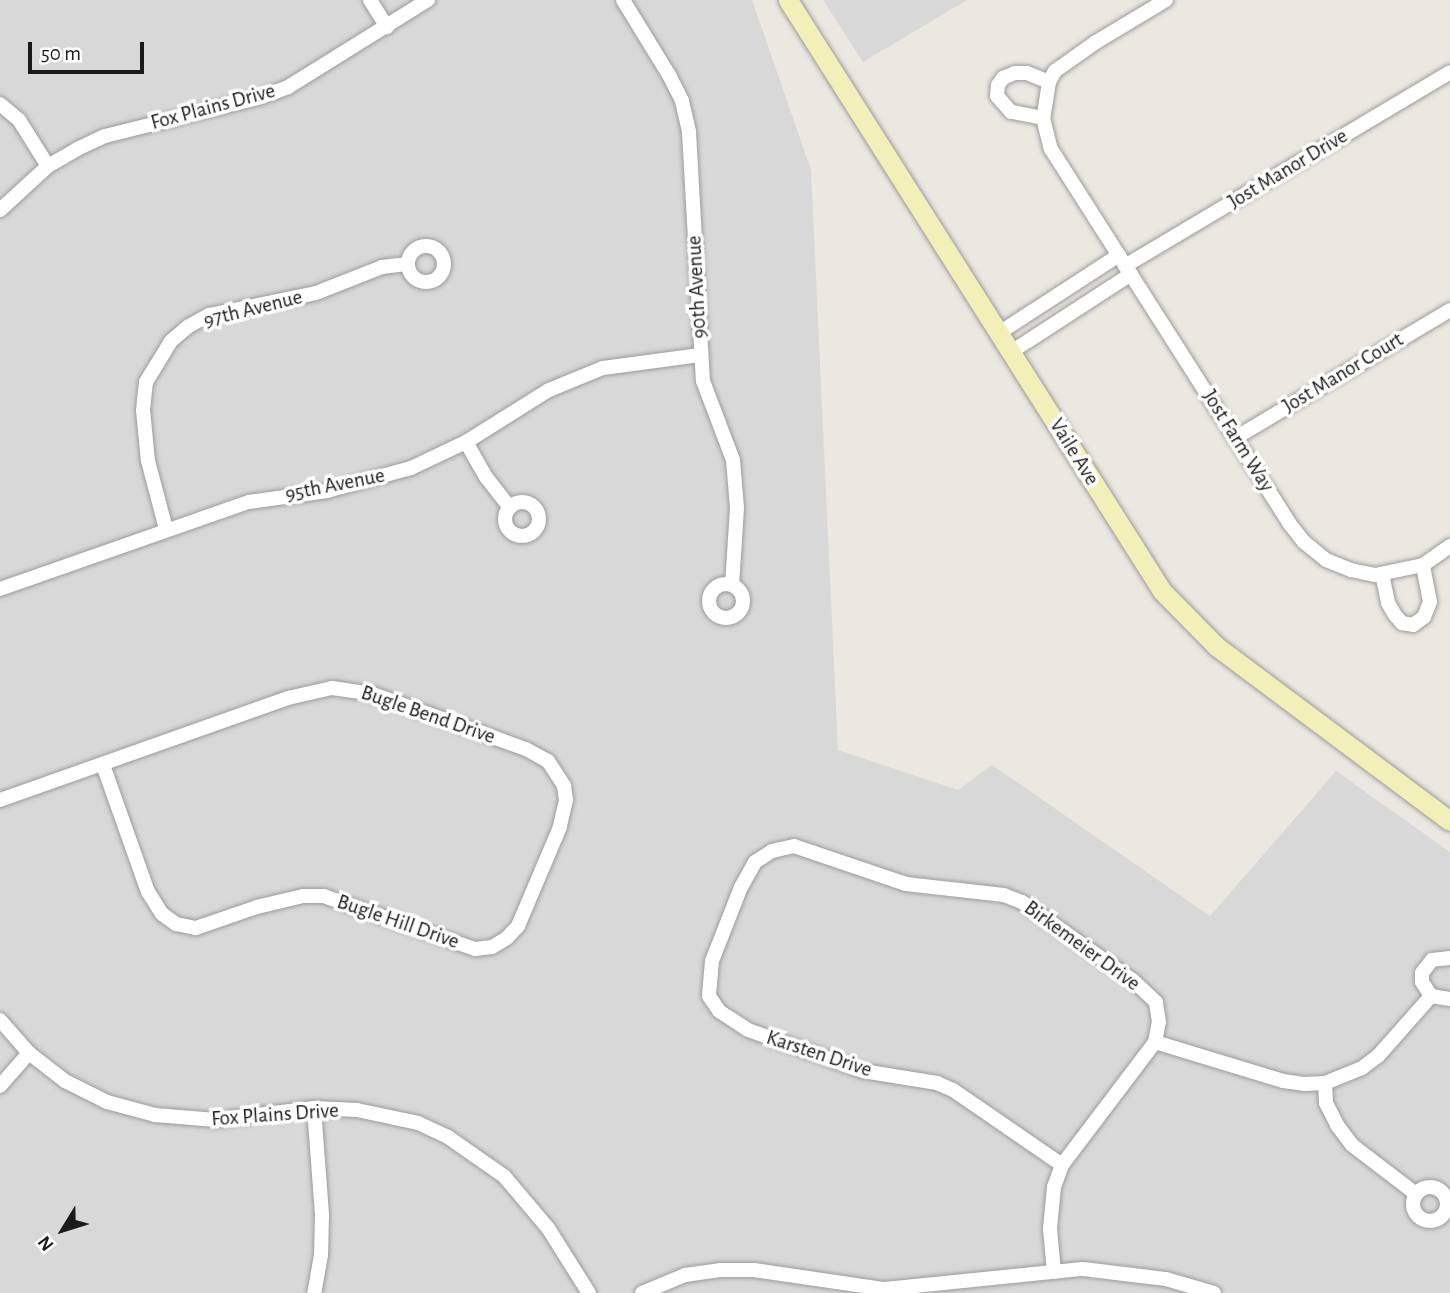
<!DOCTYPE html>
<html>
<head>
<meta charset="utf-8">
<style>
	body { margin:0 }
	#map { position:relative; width:1450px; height:1293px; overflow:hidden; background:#ebe7e1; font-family:"Alegreya Sans",sans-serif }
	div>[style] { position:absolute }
	.residential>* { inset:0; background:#d9d8d8 }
	.roads { filter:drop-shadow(0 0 2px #9c9c9c) drop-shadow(0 0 2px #9c9c9c) }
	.minor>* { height:14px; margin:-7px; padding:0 7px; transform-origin:7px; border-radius:7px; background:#fff }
	.minor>.ring { margin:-7px; padding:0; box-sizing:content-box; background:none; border:14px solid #fff; border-radius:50% }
	.secondary>* { height:19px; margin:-9.5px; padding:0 9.5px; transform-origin:9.5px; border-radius:9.5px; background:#f2efb9 }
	span { translate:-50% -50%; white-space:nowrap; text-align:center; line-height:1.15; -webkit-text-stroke:7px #fff; paint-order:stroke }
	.street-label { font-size:21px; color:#1b1b1b }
	.north { position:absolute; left:28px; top:1195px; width:70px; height:70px; -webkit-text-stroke:5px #fff; paint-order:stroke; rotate:232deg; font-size:19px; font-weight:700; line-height:28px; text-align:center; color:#1b1b1b }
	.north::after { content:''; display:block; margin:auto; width:24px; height:32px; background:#1b1b1b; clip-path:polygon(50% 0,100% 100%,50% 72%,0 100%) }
	.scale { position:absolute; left:28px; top:42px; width:116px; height:32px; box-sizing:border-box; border:4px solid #1b1b1b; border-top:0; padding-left:9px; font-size:21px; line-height:24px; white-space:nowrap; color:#1b1b1b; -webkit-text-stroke:5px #fff; paint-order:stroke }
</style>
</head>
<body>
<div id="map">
	<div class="residential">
		<div style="clip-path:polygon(0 0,752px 0,811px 170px,838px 750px,958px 790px,992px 765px,1210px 916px,1336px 771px,1450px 852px,1450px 1293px,0 1293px)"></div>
		<div style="clip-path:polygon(823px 0,967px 0,863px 62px)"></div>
	</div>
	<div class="roads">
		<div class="minor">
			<div style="left:370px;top:0;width:32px;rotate:58deg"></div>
			<div style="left:623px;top:0;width:88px;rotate:58.5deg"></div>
			<div style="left:669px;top:75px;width:29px;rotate:63deg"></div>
			<div style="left:682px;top:101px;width:32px;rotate:77deg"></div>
			<div style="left:689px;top:132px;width:249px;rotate:86.8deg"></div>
			<div style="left:703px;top:381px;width:85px;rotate:69.2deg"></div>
			<div style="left:733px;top:460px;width:48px;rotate:85.2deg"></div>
			<div style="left:737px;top:508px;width:77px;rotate:93.7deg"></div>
			<div style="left:1166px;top:0;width:82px;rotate:149deg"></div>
			<div style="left:1096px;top:42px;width:50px;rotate:144.7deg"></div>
			<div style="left:1055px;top:71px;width:13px;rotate:119deg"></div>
			<div style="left:1049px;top:82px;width:36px;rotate:99deg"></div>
			<div style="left:1043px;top:118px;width:32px;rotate:76deg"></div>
			<div style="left:1051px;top:149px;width:443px;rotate:57.5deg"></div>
			<div style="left:1289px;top:523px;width:24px;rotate:52deg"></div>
			<div style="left:1304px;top:542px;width:28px;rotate:39deg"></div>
			<div style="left:1326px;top:560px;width:27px;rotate:22deg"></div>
			<div style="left:1351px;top:570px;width:25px;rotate:12deg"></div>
			<div style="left:1375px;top:575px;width:49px;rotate:-11.8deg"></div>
			<div style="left:1423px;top:565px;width:33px;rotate:-35deg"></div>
			<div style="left:0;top:104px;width:25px;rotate:40deg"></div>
			<div style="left:19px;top:120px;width:54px;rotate:57.8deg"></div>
			<div style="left:1043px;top:118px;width:33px;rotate:-169deg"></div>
			<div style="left:1011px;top:112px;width:21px;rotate:-131deg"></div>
			<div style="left:997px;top:96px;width:11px;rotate:-85deg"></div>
			<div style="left:998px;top:85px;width:9px;rotate:-54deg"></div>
			<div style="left:1003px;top:78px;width:13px;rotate:-23deg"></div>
			<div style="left:1015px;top:73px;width:12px"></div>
			<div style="left:1027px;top:73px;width:24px;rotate:22deg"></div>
			<div style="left:0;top:210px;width:65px;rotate:-42.5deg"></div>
			<div style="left:48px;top:166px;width:34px;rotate:-30deg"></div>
			<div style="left:77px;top:149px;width:31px;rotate:-25deg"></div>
			<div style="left:105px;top:136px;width:161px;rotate:-14deg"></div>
			<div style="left:261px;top:97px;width:29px;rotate:-20deg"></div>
			<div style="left:288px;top:87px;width:165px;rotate:-31.9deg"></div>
			<div class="ring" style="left:408px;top:246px;width:22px;height:22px"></div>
			<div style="left:1125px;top:266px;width:378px;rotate:-30.8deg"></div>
			<div style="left:999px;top:333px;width:143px;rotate:-33deg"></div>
			<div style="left:1011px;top:352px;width:143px;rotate:-33deg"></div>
			<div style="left:1237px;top:437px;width:248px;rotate:-30.8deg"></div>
			<div style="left:466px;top:442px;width:40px;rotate:60.3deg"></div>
			<div style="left:486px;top:477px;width:39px;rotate:52deg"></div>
			<div class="ring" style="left:505px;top:502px;width:20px;height:20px"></div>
			<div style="left:166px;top:529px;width:70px;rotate:-104.8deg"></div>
			<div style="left:148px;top:461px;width:51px;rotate:-95.6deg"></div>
			<div style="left:143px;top:410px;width:28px;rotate:-84deg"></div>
			<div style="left:146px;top:382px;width:48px;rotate:-58.6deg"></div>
			<div style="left:171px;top:341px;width:23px;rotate:-40deg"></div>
			<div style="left:189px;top:326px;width:23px;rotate:-29deg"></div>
			<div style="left:209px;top:315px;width:109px;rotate:-11.6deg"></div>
			<div style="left:316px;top:293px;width:71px;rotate:-21.5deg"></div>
			<div style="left:382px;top:267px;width:26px;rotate:-7deg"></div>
			<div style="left:1382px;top:574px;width:30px;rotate:78deg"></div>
			<div style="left:1388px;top:603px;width:14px;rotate:60deg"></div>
			<div style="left:1395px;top:615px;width:11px;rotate:49deg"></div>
			<div style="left:1402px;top:623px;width:11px;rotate:10deg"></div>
			<div style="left:1413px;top:625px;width:14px;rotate:-36deg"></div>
			<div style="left:1424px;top:617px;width:16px;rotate:-68deg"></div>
			<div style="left:1430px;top:602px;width:38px;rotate:-101deg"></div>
			<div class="ring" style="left:709px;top:584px;width:20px;height:20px"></div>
			<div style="left:0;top:589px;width:264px;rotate:-19.3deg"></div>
			<div style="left:249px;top:502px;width:79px;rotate:-8deg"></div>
			<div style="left:327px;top:491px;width:87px;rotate:-15.3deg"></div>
			<div style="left:411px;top:468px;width:61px;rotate:-25.3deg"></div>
			<div style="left:466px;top:442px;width:98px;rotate:-32.1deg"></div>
			<div style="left:549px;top:390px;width:58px;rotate:-22.2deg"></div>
			<div style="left:603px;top:368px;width:98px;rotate:-7.6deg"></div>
			<div style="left:0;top:800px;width:306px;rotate:-19.5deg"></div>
			<div style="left:288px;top:698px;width:45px;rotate:-12.8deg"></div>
			<div style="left:332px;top:688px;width:41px;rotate:8.3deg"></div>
			<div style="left:373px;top:694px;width:163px;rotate:19.8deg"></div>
			<div style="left:526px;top:749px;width:25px;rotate:29deg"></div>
			<div style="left:548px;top:761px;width:30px;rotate:57deg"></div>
			<div style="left:564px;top:786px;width:14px;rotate:82deg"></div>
			<div style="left:566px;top:800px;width:28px;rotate:103deg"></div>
			<div style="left:560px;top:827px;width:108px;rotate:113deg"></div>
			<div style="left:518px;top:926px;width:16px;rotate:133deg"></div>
			<div style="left:507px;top:938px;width:17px;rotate:149deg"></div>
			<div style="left:492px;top:947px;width:17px;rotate:173deg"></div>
			<div style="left:475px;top:949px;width:160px;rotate:-160.7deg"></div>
			<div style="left:324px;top:896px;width:21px;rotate:180deg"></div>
			<div style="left:303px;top:896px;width:47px;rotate:166.6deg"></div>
			<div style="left:257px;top:907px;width:65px;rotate:161deg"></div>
			<div style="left:196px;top:928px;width:20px;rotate:-169deg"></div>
			<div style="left:176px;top:924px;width:17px;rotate:-144deg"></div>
			<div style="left:162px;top:914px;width:26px;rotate:-122deg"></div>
			<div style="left:148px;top:892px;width:135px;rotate:-109.5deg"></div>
			<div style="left:1450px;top:958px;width:18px;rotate:174deg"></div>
			<div style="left:1432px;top:960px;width:16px;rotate:128deg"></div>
			<div style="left:1422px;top:973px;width:9px;rotate:90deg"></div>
			<div style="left:1422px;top:982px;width:17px;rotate:57deg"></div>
			<div style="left:1431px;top:996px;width:19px;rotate:9deg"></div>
			<div style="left:0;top:1020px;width:44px;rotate:48.7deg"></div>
			<div style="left:29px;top:1053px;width:46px;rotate:37.9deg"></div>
			<div style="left:65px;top:1081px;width:47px;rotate:26.6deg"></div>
			<div style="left:107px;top:1102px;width:50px;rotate:15.2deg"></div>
			<div style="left:155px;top:1115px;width:61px;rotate:4.7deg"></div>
			<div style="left:216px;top:1120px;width:99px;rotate:-7deg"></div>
			<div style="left:314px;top:1108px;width:43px;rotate:2.7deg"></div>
			<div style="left:357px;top:1110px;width:62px;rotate:12deg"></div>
			<div style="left:418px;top:1123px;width:33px;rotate:25deg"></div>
			<div style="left:448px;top:1137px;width:68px;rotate:34.9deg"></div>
			<div style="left:504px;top:1176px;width:68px;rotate:49.8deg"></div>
			<div style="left:548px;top:1228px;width:77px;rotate:57.8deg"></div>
			<div style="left:1155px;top:1042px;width:134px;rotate:16.9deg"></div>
			<div style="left:1283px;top:1081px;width:21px;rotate:8deg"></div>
			<div style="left:1304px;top:1084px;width:21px;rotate:-3deg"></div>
			<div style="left:1325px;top:1083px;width:40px;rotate:-22deg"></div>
			<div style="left:1362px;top:1068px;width:20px;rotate:-37deg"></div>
			<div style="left:1378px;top:1056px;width:80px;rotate:-48.5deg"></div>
			<div style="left:1325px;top:1083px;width:20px;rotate:87deg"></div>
			<div style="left:1326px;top:1103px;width:25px;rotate:63deg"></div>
			<div style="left:1337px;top:1125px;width:25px;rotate:53deg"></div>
			<div style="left:1352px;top:1145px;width:81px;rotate:37.4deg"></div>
			<div style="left:0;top:1086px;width:44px;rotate:-48.7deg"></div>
			<div style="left:314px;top:1108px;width:107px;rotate:85.7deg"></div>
			<div style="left:322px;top:1215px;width:40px;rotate:91.4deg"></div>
			<div style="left:321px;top:1255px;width:39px;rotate:100deg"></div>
			<div class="ring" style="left:1413px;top:1187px;width:20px;height:20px"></div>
			<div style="left:1054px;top:1272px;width:43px;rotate:-95.3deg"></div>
			<div style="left:1050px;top:1229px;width:42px;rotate:-84.6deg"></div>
			<div style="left:1054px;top:1187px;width:23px;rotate:-70deg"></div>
			<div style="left:1062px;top:1165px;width:154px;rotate:-52.9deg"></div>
			<div style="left:1155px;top:1042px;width:20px;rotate:-79deg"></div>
			<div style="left:1159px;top:1022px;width:20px;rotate:-99deg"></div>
			<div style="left:1156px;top:1002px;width:33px;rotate:-137deg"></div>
			<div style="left:1132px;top:980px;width:135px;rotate:-144.7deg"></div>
			<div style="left:1022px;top:902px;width:19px;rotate:-159deg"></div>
			<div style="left:1004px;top:895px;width:99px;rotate:-173.6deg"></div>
			<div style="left:906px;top:884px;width:118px;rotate:-161.3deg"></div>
			<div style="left:794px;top:846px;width:23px;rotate:167deg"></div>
			<div style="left:772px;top:851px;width:20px;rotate:147deg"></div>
			<div style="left:755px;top:862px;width:29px;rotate:119deg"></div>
			<div style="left:741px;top:887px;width:79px;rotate:111.4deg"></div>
			<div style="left:712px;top:961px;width:35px;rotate:95deg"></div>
			<div style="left:709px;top:996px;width:18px;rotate:56deg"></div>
			<div style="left:719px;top:1011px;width:35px;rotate:33deg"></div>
			<div style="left:748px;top:1030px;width:122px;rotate:19.6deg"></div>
			<div style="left:863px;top:1071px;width:75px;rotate:9.2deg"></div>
			<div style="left:937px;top:1083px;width:17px;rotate:24deg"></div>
			<div style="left:953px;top:1090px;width:132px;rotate:34.5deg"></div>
			<div style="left:642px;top:1293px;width:47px;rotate:-22.7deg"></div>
			<div style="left:685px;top:1275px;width:35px;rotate:-8deg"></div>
			<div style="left:720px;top:1270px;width:34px"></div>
			<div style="left:754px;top:1270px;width:132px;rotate:8.3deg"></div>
			<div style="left:885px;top:1289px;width:199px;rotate:-5.8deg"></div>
			<div style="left:1083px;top:1269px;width:84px;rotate:6.9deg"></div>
			<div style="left:1166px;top:1279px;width:50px;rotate:16.3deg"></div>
		</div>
		<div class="secondary">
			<div style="left:788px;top:0;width:699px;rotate:57.67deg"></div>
			<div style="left:1162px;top:591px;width:77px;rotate:45.5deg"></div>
			<div style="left:1216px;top:646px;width:292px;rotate:36.8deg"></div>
		</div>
	</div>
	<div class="street-label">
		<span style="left:213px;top:107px;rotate:-15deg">Fox Plains Drive</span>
		<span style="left:1288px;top:169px;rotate:-31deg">Jost Manor Drive</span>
		<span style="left:697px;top:287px;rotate:-93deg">90th Avenue</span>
		<span style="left:253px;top:309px;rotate:-14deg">97th Avenue</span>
		<span style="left:1343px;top:373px;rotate:-31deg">Jost Manor Court</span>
		<span style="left:1238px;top:441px;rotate:58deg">Jost Farm Way</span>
		<span style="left:1074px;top:452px;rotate:58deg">Vaile Ave</span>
		<span style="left:335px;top:485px;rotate:-11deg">95th Avenue</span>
		<span style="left:428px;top:715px;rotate:19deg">Bugle Bend Drive</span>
		<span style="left:398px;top:922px;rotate:19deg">Bugle Hill Drive</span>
		<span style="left:1082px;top:946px;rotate:36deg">Birkemeier Drive</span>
		<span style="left:819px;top:1054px;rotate:18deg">Karsten Drive</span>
		<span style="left:275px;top:1115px;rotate:-4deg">Fox Plains Drive</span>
	</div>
	<div class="north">N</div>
	<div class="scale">50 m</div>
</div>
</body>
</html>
